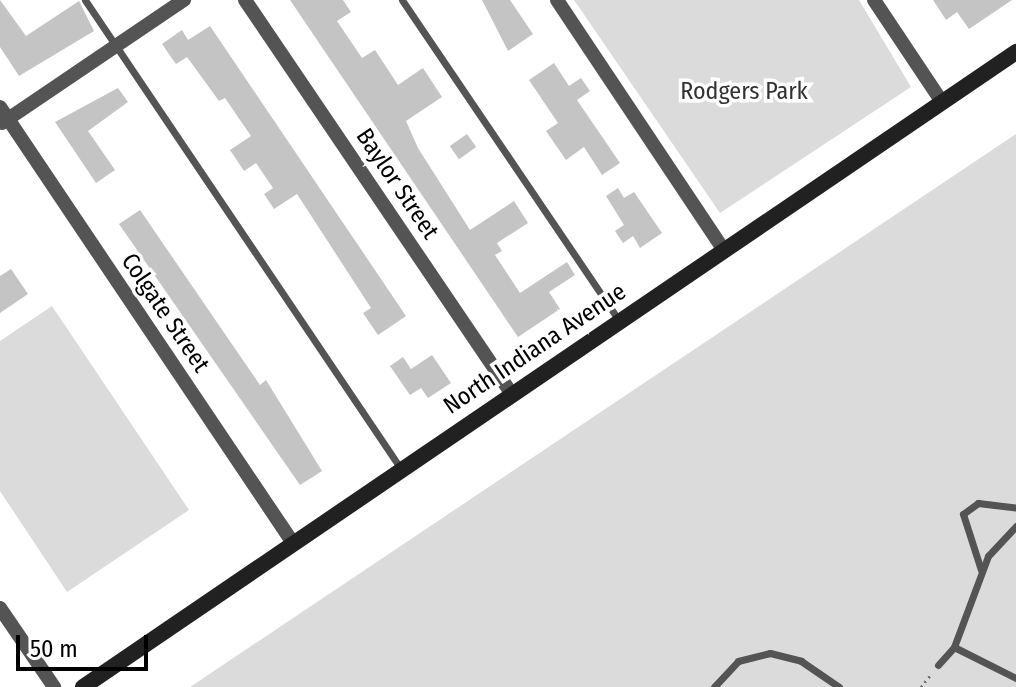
<!DOCTYPE html>
<html>
<head>
<meta charset="utf-8">
<style>
	body { margin:0 }
	#map { position:relative; width:1016px; height:687px; overflow:hidden; background:#fff; font-family:"Fira Sans Condensed",sans-serif }
	div>[style] { position:absolute }
	.green>* { inset:0; background:#dbdbdb }
	.building>* { inset:0; background:#c4c4c4; transform-origin:0 0 }
	.path>* { height:3px; margin-top:-1.5px; transform-origin:0; background:repeating-linear-gradient(90deg,#767676 0 2px,transparent 0 6px) }
	.lane>* { height:7px; margin:-3.5px; padding:0 3.5px; transform-origin:3.5px; border-radius:3.5px; background:#545454 }
	.street>* { height:14px; margin:-7px; padding:0 7px; transform-origin:7px; border-radius:7px; background:#545454 }
	.secondary>* { height:16px; margin:-8px; padding:0 8px; transform-origin:8px; border-radius:8px; background:#212121 }
	span { translate:-50% -50%; white-space:nowrap; text-align:center; line-height:1.15; -webkit-text-stroke:7px #fff; paint-order:stroke }
	.park-label { font-size:24px; color:#323232 }
	.street-label { font-size:24px; color:#000 }
	.scale { position:absolute; left:16px; top:635px; width:132px; height:36px; box-sizing:border-box; border:4px solid #000; border-top:0; padding-left:10px; font-size:24px; line-height:28px; white-space:nowrap; color:#000; -webkit-text-stroke:6px #fff; paint-order:stroke }
</style>
</head>
<body>
<div id="map">
	<div class="green">
		<div style="clip-path:polygon(574px 0,859px 0,911px 87px,720px 213px)"></div>
		<div style="clip-path:polygon(1016px 134px,1016px 687px,190px 687px)"></div>
		<div style="clip-path:polygon(52px 306px,189px 510px,67px 592px,0 491px,0 341px)"></div>
	</div>
	<div class="building">
		<div style="clip-path:polygon(0 0,26px 36px,79px 1px,94px 31px,19px 76px,0 47px)"></div>
		<div style="clip-path:polygon(290px 0,343px 0,351px 12px,337px 21px,362px 58px,375px 50px,398px 85px,423px 68px,442px 97px,406px 121px,418px 148px,470px 230px,514px 201px,528px 223px,497px 243px,502px 251px,495px 255px,520px 293px,567px 262px,575px 275px,549px 292px,560px 309px,518px 337px)"></div>
		<div style="clip-path:polygon(482px 0,510px 0,533px 34px,508px 51px)"></div>
		<div style="clip-path:polygon(933px 0,1012px 0,969px 29px,957px 12px,946px 20px)"></div>
		<div style="clip-path:polygon(210px 26px,406px 316px,378px 335px,363px 313px,371px 308px,297px 194px,274px 209px,264px 194px,273px 188px,256px 163px,244px 171px,230px 150px,251px 136px,225px 98px,219px 101px,187px 57px,176px 64px,162px 44px,182px 30px,188px 40px)"></div>
		<div style="clip-path:polygon(554px 63px,569px 86px,581px 78px,590px 91px,577px 100px,620px 163px,602px 175px,584px 147px,566px 160px,546px 131px,558px 123px,529px 80px)"></div>
		<div style="clip-path:polygon(118px 88px,128px 102px,88px 131px,115px 170px,96px 183px,55px 122px)"></div>
		<div style="left:467px;top:134px;width:16px;height:21px;rotate:55deg"></div>
		<div style="clip-path:polygon(618px 188px,624px 198px,634px 192px,662px 233px,640px 248px,633px 236px,623px 243px,615px 231px,624px 225px,606px 196px)"></div>
		<div style="clip-path:polygon(140px 210px,260px 385px,266px 380px,322px 471px,300px 485px,119px 224px)"></div>
		<div style="clip-path:polygon(11px 269px,28px 294px,0 313px,0 276px)"></div>
		<div style="clip-path:polygon(432px 355px,451px 383px,428px 398px,421px 388px,410px 395px,390px 366px,403px 357px,411px 369px)"></div>
	</div>
	<div class="path">
		<div style="left:921px;top:687px;width:16px;rotate:-52deg"></div>
	</div>
	<div class="lane">
		<div style="left:85px;top:0;width:566px;rotate:56.03deg"></div>
		<div style="left:402px;top:0;width:387px;rotate:55.9deg"></div>
		<div style="left:981px;top:570px;width:59px;rotate:-107.8deg"></div>
		<div style="left:963px;top:514px;width:19px;rotate:-36deg"></div>
		<div style="left:978px;top:503px;width:38px;rotate:7deg"></div>
		<div style="left:954px;top:647px;width:69px;rotate:26.6deg"></div>
		<div style="left:938px;top:665px;width:24px;rotate:-48deg"></div>
		<div style="left:954px;top:647px;width:97px;rotate:-69.5deg"></div>
		<div style="left:988px;top:556px;width:41px;rotate:-47deg"></div>
		<div style="left:714px;top:687px;width:35px;rotate:-47deg"></div>
		<div style="left:738px;top:661px;width:33px;rotate:-14deg"></div>
		<div style="left:770px;top:653px;width:32px;rotate:14deg"></div>
		<div style="left:801px;top:661px;width:46px;rotate:34.4deg"></div>
	</div>
	<div class="street">
		<div style="left:245px;top:0;width:475px;rotate:55.9deg"></div>
		<div style="left:557px;top:0;width:301px;rotate:56.3deg"></div>
		<div style="left:874px;top:0;width:123px;rotate:56.3deg"></div>
		<div style="left:0;top:107px;width:525px;rotate:56.1deg"></div>
		<div style="left:2px;top:123px;width:220px;rotate:-34.1deg"></div>
		<div style="left:0;top:608px;width:96px;rotate:55.6deg"></div>
	</div>
	<div class="secondary">
		<div style="left:83px;top:687px;width:1129px;rotate:-34.24deg"></div>
	</div>
	<div class="park-label">
		<span style="left:744px;top:92px">Rodgers Park</span>
	</div>
	<div class="street-label">
		<span style="left:397px;top:184px;rotate:56deg">Baylor Street</span>
		<span style="left:165px;top:313px;rotate:56deg">Colgate Street</span>
		<span style="left:535px;top:349px;rotate:-34deg">North Indiana Avenue</span>
	</div>
	<div class="scale">50 m</div>
</div>
</body>
</html>
